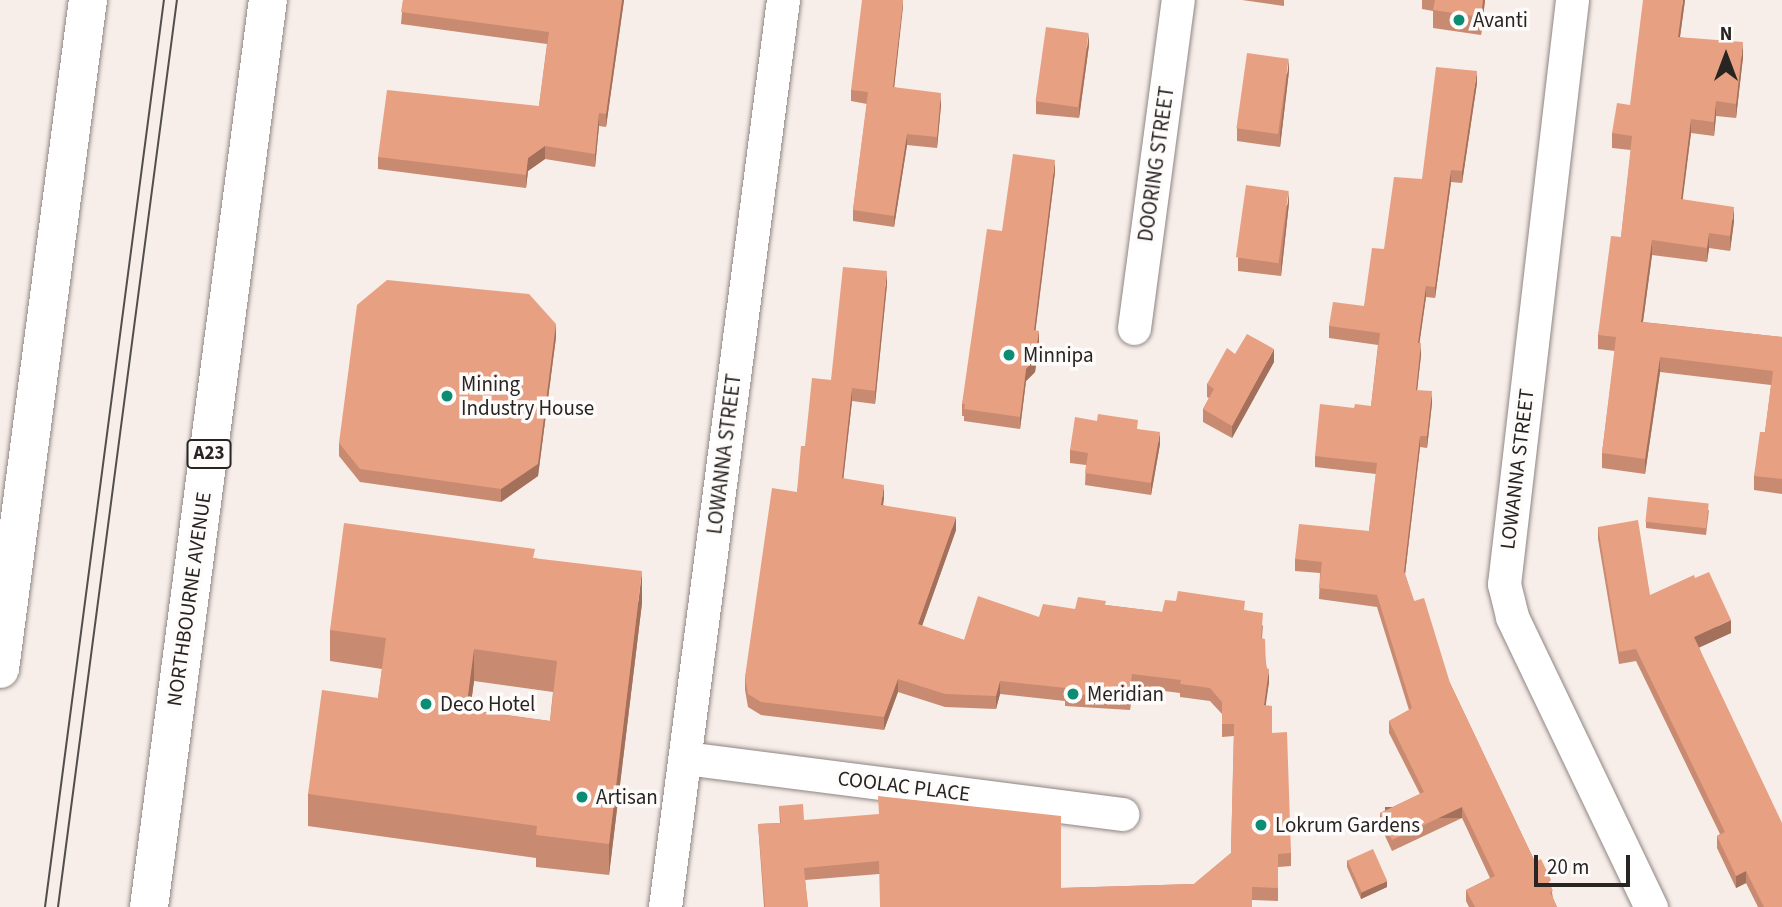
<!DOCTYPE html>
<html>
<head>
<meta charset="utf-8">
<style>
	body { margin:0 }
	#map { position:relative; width:1782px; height:907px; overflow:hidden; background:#f7ede9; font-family:"Source Sans 3",sans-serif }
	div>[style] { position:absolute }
	.roads { filter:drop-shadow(0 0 2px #8f8683) drop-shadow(0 0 2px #8f8683) }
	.minor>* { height:33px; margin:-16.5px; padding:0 16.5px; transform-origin:16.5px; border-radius:16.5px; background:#fff }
	.highway>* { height:38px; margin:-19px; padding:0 19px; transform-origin:19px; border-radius:19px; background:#fff }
	.tram>* { height:2px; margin:-1px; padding:0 1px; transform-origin:1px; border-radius:1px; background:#524e4c }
	.wall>* { inset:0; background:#c88a70 }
	.shaded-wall>* { inset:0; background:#a2705b; transform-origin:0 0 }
	.building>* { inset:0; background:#e8a082; transform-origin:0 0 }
	.dots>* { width:19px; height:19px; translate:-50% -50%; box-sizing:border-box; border:4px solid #fefcfb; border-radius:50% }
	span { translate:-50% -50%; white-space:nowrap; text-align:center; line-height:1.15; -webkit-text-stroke:7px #fefcfb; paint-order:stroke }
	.shield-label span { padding:2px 5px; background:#fefcfb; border:2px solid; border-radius:5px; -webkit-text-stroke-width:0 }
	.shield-label { font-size:19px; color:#272422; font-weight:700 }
	.poi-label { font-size:21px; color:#272422 }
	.left { translate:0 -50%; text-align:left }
	.street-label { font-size:21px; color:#272422 }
	.north { position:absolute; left:1691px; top:21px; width:70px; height:70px; -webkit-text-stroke:5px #fefcfb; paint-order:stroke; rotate:0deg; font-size:19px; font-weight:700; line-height:28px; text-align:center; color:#272422 }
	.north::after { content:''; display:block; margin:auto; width:24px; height:32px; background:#272422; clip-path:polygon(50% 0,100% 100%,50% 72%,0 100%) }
	.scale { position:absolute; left:1534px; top:855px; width:96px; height:32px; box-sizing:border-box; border:4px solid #272422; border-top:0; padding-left:9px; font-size:21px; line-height:24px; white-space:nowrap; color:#272422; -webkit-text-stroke:5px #fefcfb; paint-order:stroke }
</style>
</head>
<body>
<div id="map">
	<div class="roads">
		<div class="minor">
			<div style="left:1572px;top:0;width:588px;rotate:96.64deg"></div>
			<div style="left:1504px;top:584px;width:34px;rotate:76deg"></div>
			<div style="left:1512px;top:617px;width:322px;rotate:64.4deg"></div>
			<div style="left:1134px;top:328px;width:331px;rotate:-82.4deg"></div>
			<div style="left:685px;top:758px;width:441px;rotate:7.3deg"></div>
			<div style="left:665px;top:907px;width:915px;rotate:-82.59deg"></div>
		</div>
		<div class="highway">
			<div style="left:0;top:669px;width:675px;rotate:-82.51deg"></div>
			<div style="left:149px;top:907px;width:915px;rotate:-82.53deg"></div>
		</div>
	</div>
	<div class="tram">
		<div style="left:45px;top:907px;width:915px;rotate:-82.53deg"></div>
		<div style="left:58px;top:907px;width:915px;rotate:-82.53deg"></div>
	</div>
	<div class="wall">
		<div style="clip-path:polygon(403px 0,624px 0,606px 127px,599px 126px,595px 167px,545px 159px,528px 171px,526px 188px,378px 169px,378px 157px,539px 106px,547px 44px,401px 24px)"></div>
		<div style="clip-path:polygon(903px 0,894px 87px,941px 105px,937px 148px,907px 145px,894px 227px,853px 221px,853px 210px,867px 104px,851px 101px,851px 90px)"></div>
		<div style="clip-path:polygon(1242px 0,1284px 0,1284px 6px)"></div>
		<div style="clip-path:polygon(1422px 0,1485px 0,1481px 35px,1433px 28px,1433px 11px,1422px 9px)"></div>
		<div style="clip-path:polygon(1685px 0,1680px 37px,1743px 57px,1736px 118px,1716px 116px,1714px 136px,1691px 133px,1682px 199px,1734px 221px,1730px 251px,1709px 248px,1707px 262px,1652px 255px,1643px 322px,1782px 337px,1782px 494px,1754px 490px,1754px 476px,1765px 432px,1771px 385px,1660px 372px,1645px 474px,1602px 468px,1602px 453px,1615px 351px,1598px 349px,1598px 335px,1621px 237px,1631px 150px,1612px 148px,1612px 133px,1630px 105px)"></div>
		<div style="clip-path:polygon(1089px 45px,1079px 118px,1036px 114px,1036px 101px)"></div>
		<div style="clip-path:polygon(1289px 71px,1280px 147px,1237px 141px,1237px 128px)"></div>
		<div style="clip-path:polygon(1477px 83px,1462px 183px,1451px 182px,1435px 298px,1426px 297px,1419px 343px,1421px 355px,1417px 390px,1432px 403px,1427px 448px,1420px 447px,1405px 574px,1414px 601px,1450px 683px,1535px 862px,1551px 887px,1553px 898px,1557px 907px,1469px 907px,1466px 901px,1466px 890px,1490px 878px,1462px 818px,1392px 851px,1380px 825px,1380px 813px,1420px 794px,1389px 733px,1389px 721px,1409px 710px,1377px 607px,1319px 599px,1320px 573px,1295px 571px,1295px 559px,1369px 531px,1376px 474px,1315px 467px,1315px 456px,1354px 408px,1371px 406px,1378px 345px,1329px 338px,1329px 326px,1364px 306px,1384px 249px,1422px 179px)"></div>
		<div style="clip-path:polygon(1055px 172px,1035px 331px,1039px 344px,1035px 372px,1026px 381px,1020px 429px,964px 421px,964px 416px,962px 416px,962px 404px,1002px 231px)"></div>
		<div style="clip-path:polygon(1289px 203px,1281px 276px,1238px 271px,1238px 258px)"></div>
		<div style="clip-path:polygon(887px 284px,875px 404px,852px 401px,843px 478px,884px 498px,883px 505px,956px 530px,922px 626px,964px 640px,1039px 617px,1075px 609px,1106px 605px,1162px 612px,1245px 610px,1263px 626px,1262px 638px,1269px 682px,1265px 705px,1272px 733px,1291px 853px,1291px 866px,1278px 867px,1278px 901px,1252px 900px,1252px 907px,879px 874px,805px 880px,808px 907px,764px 907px,758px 824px,780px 823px,779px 806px,804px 820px,1061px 888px,1194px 884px,1231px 853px,1234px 736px,1222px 737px,1222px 714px,1210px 701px,1180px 697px,1180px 693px,1132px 687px,1130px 710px,1065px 706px,1065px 701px,1000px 694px,996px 709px,945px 707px,898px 692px,884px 730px,761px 715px,748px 707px,745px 690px,745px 677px,797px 492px,805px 446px,831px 380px)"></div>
		<div style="clip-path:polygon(556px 337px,538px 476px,501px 502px,360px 482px,339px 456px,339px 443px)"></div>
		<div style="clip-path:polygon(1235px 354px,1274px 362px,1232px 438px,1203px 422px,1203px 409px,1209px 398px,1207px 397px,1207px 384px)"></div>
		<div style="clip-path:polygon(1138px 429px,1160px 444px,1151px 495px,1085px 485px,1086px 465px,1070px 463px,1070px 450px)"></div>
		<div style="clip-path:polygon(1709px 510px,1706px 535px,1646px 528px,1646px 522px)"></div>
		<div style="clip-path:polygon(1598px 527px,1650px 595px,1731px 633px,1699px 647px,1782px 907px,1758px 907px,1746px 883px,1736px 888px,1717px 848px,1717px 836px,1720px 834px,1636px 661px,1619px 664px,1598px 539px)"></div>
		<div style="clip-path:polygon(evenodd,535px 558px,642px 603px,609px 875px,536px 867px,536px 858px,308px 826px,308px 794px,378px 698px,382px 669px,330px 661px,330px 630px,535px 558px,474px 681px,553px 692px,550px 721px,470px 710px,474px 681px)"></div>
		<div style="clip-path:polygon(1347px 860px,1387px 887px,1361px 899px,1347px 867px)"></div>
	</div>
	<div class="shaded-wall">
		<div style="clip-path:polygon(622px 0,624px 0,606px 127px,606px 114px)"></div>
		<div style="clip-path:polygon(903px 0,903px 7px,893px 98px,893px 87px)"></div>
		<div style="clip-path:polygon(1483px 0,1485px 0,1481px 35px,1481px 17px)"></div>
		<div style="clip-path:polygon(1683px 0,1685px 0,1678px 51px,1678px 37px)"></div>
		<div style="clip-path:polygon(1089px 33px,1089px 45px,1079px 118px,1079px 106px)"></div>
		<div style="clip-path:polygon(1743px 42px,1743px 57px,1736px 118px,1736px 104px)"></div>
		<div style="clip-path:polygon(1289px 59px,1289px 71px,1280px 147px,1280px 134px)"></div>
		<div style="clip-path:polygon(1477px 71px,1477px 83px,1462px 183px,1462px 171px)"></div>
		<div style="clip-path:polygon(941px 93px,941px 105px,937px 148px,937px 137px)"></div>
		<div style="clip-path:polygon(1716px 101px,1716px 116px,1714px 136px,1714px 122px)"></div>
		<div style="clip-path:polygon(599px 113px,599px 126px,595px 167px,595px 154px)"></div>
		<div style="clip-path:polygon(1691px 119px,1691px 133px,1681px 213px,1681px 199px)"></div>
		<div style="clip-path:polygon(907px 134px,907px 145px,894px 227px,894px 216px)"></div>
		<div style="clip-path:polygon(545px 146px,545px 159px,528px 171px,526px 188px,526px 175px,528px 158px)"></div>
		<div style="clip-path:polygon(1055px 160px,1055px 172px,1034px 343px,1034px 330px)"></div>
		<div style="clip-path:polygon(1451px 170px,1451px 182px,1435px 298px,1435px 287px)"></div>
		<div style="clip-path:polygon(1289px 191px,1289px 203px,1281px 276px,1281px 263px)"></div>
		<div style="clip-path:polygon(1734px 207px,1734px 221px,1730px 251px,1730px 236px)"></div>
		<div style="clip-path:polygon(1709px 233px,1709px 248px,1707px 262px,1707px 248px)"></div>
		<div style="clip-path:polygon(1652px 240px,1652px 255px,1641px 336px,1641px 322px)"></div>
		<div style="clip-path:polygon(887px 271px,887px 284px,875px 404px,875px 391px)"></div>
		<div style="clip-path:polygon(1426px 286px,1426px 297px,1418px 354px,1418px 343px)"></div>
		<div style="clip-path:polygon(556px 324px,556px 337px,538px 476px,501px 502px,501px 489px)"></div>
		<div style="clip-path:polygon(1039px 331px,1039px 344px,1035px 372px,1026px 381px,1020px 429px,1020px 417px,1026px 369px)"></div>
		<div style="clip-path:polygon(1421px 343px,1421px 355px,1416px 401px,1416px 390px)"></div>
		<div style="clip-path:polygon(1274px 349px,1274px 362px,1232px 438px,1232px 426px)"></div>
		<div style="clip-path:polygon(1660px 357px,1660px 372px,1645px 474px,1645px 459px)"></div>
		<div style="clip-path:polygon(852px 388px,852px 401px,842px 491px,842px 478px)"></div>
		<div style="clip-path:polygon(1432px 391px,1432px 403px,1427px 448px,1427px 436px)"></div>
		<div style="clip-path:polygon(1160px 432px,1160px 444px,1151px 495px,1151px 483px)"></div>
		<div style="clip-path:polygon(1420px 436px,1420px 447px,1404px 583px,1404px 571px)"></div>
		<div style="clip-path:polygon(884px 485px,884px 498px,881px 518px,881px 505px)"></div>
		<div style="clip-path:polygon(956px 517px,956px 530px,918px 637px,918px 624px)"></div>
		<div style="clip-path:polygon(642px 571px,642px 603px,609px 875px,609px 844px)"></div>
		<div style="clip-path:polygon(1731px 620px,1731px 633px,1694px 650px,1694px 637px)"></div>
		<div style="clip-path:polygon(474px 649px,474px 681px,466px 741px,466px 710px)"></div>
		<div style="clip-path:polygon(1269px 669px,1269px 682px,1264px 718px,1264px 705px)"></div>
		<div style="clip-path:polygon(1132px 674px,1132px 687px,1130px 710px,1130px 698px)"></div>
		<div style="clip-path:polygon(898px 679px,898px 692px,884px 730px,884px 717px)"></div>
		<div style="clip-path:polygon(1000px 681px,1000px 694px,996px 709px,996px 696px)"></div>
		<div style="left:1462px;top:807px;width:11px;height:77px;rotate:90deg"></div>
		<div style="clip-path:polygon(1746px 871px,1746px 883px,1736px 888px,1736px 876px)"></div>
		<div style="clip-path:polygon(1387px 881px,1387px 887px,1361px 899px,1361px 893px)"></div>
	</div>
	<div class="building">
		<div style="clip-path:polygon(403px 0,622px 0,606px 114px,599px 113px,595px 154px,545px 146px,528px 158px,526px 175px,378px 157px,387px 90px,539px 106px,549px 32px,401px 12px)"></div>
		<div style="clip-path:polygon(862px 0,903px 0,893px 87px,941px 93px,937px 137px,907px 134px,894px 216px,853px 210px,868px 92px,851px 90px)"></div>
		<div style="clip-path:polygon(1435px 0,1483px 0,1481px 17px,1433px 10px)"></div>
		<div style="clip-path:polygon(1643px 0,1683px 0,1678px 37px,1743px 42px,1736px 104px,1716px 101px,1714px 122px,1691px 119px,1681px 199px,1734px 207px,1730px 236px,1709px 233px,1707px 248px,1652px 240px,1641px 322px,1782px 337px,1782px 479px,1754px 476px,1760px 432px,1765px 432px,1773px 371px,1660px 357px,1645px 459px,1602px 453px,1616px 337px,1598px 335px,1611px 236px,1621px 237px,1632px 136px,1612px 133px,1617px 103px,1630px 105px)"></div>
		<div style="left:1046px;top:27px;width:43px;height:75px;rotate:8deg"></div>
		<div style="left:1247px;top:53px;width:42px;height:76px;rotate:8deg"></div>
		<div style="clip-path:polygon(1436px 67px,1477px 71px,1462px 171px,1451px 170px,1435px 287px,1426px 286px,1418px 343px,1421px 343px,1416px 390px,1432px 391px,1427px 436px,1420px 436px,1404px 571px,1414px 601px,1424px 598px,1450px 683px,1535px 862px,1541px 859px,1551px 880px,1549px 882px,1553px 891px,1550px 892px,1557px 907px,1475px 907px,1466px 890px,1495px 876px,1462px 807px,1392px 840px,1380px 813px,1424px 792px,1389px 721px,1412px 708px,1377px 595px,1319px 588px,1322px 562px,1295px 559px,1299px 524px,1369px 531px,1377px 463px,1315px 456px,1320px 404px,1354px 408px,1355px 404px,1371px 406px,1380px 333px,1329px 326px,1333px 302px,1364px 306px,1372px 248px,1384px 249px,1394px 177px,1422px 179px)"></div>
		<div style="clip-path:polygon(1013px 154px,1055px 160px,1034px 330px,1039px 331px,1035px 359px,1026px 369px,1020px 417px,964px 409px,965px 404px,962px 404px,987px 229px,1002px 231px)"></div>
		<div style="left:1246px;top:185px;width:43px;height:73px;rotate:8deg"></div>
		<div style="clip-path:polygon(843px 267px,887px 271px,875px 391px,852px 388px,842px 478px,884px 485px,881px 505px,956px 517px,918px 624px,964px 640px,978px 596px,1039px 617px,1043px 604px,1075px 609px,1078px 597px,1106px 601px,1105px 605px,1162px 612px,1165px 600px,1176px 601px,1178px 591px,1245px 601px,1244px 610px,1263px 613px,1261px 638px,1265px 639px,1266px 668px,1269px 669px,1264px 705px,1272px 706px,1272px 733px,1287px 732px,1291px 853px,1278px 854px,1278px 888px,1252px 887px,1252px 907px,880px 907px,879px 861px,804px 868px,808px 907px,765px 907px,758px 824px,781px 823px,779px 806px,803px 804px,804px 820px,879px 814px,878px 796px,1061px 816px,1061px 888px,1194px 884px,1231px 853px,1234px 724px,1222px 724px,1222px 702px,1210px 688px,1180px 684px,1181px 680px,1132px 674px,1130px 698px,1065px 693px,1066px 688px,1000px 681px,996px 696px,945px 694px,898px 679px,884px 717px,761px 702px,748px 694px,745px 677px,772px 488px,797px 492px,801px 446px,805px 446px,812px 378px,831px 380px)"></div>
		<div style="clip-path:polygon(387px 280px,529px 294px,556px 324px,538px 464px,501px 489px,360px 469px,339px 443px,357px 305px)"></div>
		<div style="clip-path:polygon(1247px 334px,1274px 349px,1232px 426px,1203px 409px,1214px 389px,1207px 384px,1227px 348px,1235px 354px)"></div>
		<div style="clip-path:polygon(1098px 414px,1138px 420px,1137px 429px,1160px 432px,1151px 483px,1085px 473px,1088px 453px,1070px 450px,1075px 417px,1097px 421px)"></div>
		<div style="left:1648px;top:497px;width:61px;height:25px;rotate:6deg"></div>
		<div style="clip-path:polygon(1638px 520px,1650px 595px,1694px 575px,1695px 578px,1709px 572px,1731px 620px,1694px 637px,1782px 823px,1782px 907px,1764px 907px,1746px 871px,1736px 876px,1717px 836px,1725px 832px,1636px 649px,1619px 652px,1598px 527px)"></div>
		<div style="clip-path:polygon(evenodd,344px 523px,535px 549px,533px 558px,642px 571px,609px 844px,536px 835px,537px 826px,308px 794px,322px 690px,378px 698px,386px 638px,330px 630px,344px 523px,474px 649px,557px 661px,550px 721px,466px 710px,474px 649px)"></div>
		<div style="left:1373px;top:849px;width:35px;height:28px;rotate:66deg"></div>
	</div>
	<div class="dots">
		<div style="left:1459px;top:20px;background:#0b8d73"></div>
		<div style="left:1009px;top:355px;background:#0b8d73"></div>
		<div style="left:447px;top:396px;background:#0b8d73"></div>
		<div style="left:1073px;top:694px;background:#0b8d73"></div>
		<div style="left:426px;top:704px;background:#0b8d73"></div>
		<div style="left:582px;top:797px;background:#0b8d73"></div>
		<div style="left:1261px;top:825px;background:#0b8d73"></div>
	</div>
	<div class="shield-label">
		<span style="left:209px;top:454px">A23</span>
	</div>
	<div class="poi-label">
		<span class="left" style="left:1473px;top:20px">Avanti</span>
		<span class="left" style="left:1023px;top:355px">Minnipa</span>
		<span class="left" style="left:461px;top:396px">Mining<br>Industry House</span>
		<span class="left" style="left:1087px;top:694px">Meridian</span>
		<span class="left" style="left:440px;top:704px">Deco Hotel</span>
		<span class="left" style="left:596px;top:797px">Artisan</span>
		<span class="left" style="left:1275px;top:825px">Lokrum Gardens</span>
	</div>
	<div class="street-label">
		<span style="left:1156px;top:164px;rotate:-82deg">DOORING STREET</span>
		<span style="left:724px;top:454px;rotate:-83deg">LOWANNA STREET</span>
		<span style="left:1517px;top:469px;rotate:-83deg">LOWANNA STREET</span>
		<span style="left:189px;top:599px;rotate:-82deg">NORTHBOURNE AVENUE</span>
		<span style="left:904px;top:786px;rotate:7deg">COOLAC PLACE</span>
	</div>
	<div class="north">N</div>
	<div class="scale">20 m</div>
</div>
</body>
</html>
